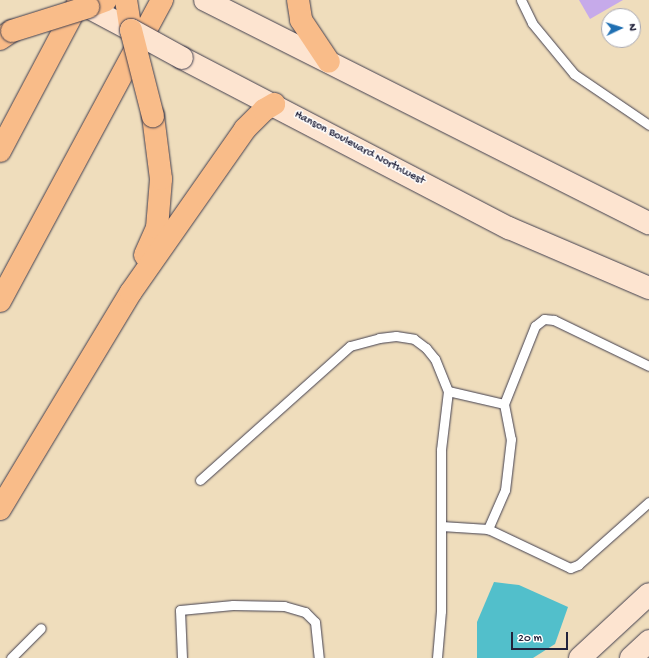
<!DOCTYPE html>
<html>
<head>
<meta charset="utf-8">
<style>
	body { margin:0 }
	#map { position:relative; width:649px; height:658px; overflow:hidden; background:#efddbc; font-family:"Gochi Hand",sans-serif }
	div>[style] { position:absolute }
	.water>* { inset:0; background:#52bfcb }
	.building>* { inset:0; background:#c6aaea }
	.roads { filter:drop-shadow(0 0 1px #413e4e) drop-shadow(0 0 1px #413e4e) }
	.lane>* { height:9px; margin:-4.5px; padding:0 4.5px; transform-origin:4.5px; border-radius:4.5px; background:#fff }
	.secondary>* { height:22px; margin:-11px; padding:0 11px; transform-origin:11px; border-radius:11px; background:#fde4d0 }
	.highway>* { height:22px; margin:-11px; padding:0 11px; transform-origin:11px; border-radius:11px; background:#f9bc89 }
	.bridges { filter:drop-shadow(0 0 1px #413e4e) drop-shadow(0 0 1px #413e4e) }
	.secondary-bridge>* { height:22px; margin:-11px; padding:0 11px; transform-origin:11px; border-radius:11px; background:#fde4d0 }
	.highway-bridge>* { height:22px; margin:-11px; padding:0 11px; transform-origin:11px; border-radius:11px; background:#f9bc89 }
	span { translate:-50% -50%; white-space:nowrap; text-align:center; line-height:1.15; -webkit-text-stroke:3px #fff; paint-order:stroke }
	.street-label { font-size:12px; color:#22223b }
	.north { position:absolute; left:601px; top:8px; width:40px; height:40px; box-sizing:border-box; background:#fff; border:1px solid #a7a7b1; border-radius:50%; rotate:86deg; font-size:11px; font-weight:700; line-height:16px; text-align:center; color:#22223b }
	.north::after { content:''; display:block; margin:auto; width:14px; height:18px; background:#1f6fb2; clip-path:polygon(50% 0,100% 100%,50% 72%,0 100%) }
	.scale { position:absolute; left:511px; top:632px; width:57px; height:18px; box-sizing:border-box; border:2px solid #22223b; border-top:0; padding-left:5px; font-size:12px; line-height:14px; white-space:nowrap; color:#22223b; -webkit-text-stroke:3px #fff; paint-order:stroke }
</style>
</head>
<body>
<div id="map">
	<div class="water">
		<div style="clip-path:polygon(494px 582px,519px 585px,568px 607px,555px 644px,533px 658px,477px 658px,477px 622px)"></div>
	</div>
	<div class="building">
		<div style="clip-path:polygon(579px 0,623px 0,590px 19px)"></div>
	</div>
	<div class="roads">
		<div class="lane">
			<div style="left:521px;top:0;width:25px;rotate:64deg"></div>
			<div style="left:532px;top:23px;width:66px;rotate:50.5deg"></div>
			<div style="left:574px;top:74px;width:91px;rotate:34.2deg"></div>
			<div style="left:649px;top:366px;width:106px;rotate:-154.2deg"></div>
			<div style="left:554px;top:320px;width:10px;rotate:-174deg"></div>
			<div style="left:544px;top:319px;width:11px;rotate:142deg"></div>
			<div style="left:535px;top:326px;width:84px;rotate:111.7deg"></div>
			<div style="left:504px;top:404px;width:36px;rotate:79deg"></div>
			<div style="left:511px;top:439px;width:51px;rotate:96.7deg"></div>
			<div style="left:505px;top:490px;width:43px;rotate:113.6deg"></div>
			<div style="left:488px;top:529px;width:91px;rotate:25.4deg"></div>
			<div style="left:570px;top:568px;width:9px;rotate:-21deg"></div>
			<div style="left:578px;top:565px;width:95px;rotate:-41.6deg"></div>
			<div style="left:448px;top:391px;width:57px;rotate:13.1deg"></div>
			<div style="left:200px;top:480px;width:201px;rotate:-41.8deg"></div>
			<div style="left:350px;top:346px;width:30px;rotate:-15deg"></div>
			<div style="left:379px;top:338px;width:17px;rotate:-7deg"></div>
			<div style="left:396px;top:336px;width:18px;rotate:9deg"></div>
			<div style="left:414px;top:339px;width:15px;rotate:37deg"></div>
			<div style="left:426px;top:348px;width:14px;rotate:51deg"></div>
			<div style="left:435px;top:359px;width:35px;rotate:68deg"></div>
			<div style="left:448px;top:391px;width:59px;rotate:96.8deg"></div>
			<div style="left:441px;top:450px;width:161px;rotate:90deg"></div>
			<div style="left:441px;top:611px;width:47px;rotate:94.9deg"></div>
			<div style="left:441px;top:526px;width:47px;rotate:3.7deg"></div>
			<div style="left:11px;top:658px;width:42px;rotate:-45deg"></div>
			<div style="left:182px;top:658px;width:48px;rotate:-92.4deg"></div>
			<div style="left:180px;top:610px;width:53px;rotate:-5.4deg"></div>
			<div style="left:233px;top:605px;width:51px;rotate:1.1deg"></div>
			<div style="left:284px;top:606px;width:22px;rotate:16deg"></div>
			<div style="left:305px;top:612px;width:14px;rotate:45deg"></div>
			<div style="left:315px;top:622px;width:36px;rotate:84deg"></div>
		</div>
		<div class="secondary">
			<div style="left:205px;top:0;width:497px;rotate:26.7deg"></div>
			<div style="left:88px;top:7px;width:49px;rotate:28.1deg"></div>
			<div style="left:182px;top:58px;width:369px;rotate:27.5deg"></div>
			<div style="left:509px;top:228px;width:152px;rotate:23.2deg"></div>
			<div style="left:580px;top:658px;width:94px;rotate:-42.8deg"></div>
			<div style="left:631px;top:658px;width:25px;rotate:-43deg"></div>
		</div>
		<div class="highway">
			<div style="left:126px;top:0;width:30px;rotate:81deg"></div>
			<div style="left:298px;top:0;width:20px;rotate:81deg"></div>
			<div style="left:301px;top:20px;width:50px;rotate:56.3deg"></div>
			<div style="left:88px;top:7px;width:19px;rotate:-21deg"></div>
			<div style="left:0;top:39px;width:14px;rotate:-34deg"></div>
			<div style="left:0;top:151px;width:171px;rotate:-62.1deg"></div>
			<div style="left:145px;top:255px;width:30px;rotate:-66deg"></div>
			<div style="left:157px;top:228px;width:49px;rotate:-85.3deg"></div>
			<div style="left:161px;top:179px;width:64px;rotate:-97.2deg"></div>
			<div style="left:0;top:301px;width:342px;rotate:-61.7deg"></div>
			<div style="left:0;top:509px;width:253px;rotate:-58.9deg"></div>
			<div style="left:131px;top:292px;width:199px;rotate:-55deg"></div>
			<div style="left:245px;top:129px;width:27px;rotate:-45deg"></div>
			<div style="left:264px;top:110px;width:12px;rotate:-31deg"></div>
		</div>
	</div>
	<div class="bridges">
		<div class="secondary-bridge">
			<div style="left:131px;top:30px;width:58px;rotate:28.8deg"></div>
		</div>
		<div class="highway-bridge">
			<div style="left:131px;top:30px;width:89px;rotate:75.7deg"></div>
			<div style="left:12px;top:31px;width:80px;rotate:-17.5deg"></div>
		</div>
	</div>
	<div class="street-label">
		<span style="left:359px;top:149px;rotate:28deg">Hanson Boulevard Northwest</span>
	</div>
	<div class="north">N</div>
	<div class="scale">20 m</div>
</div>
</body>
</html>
